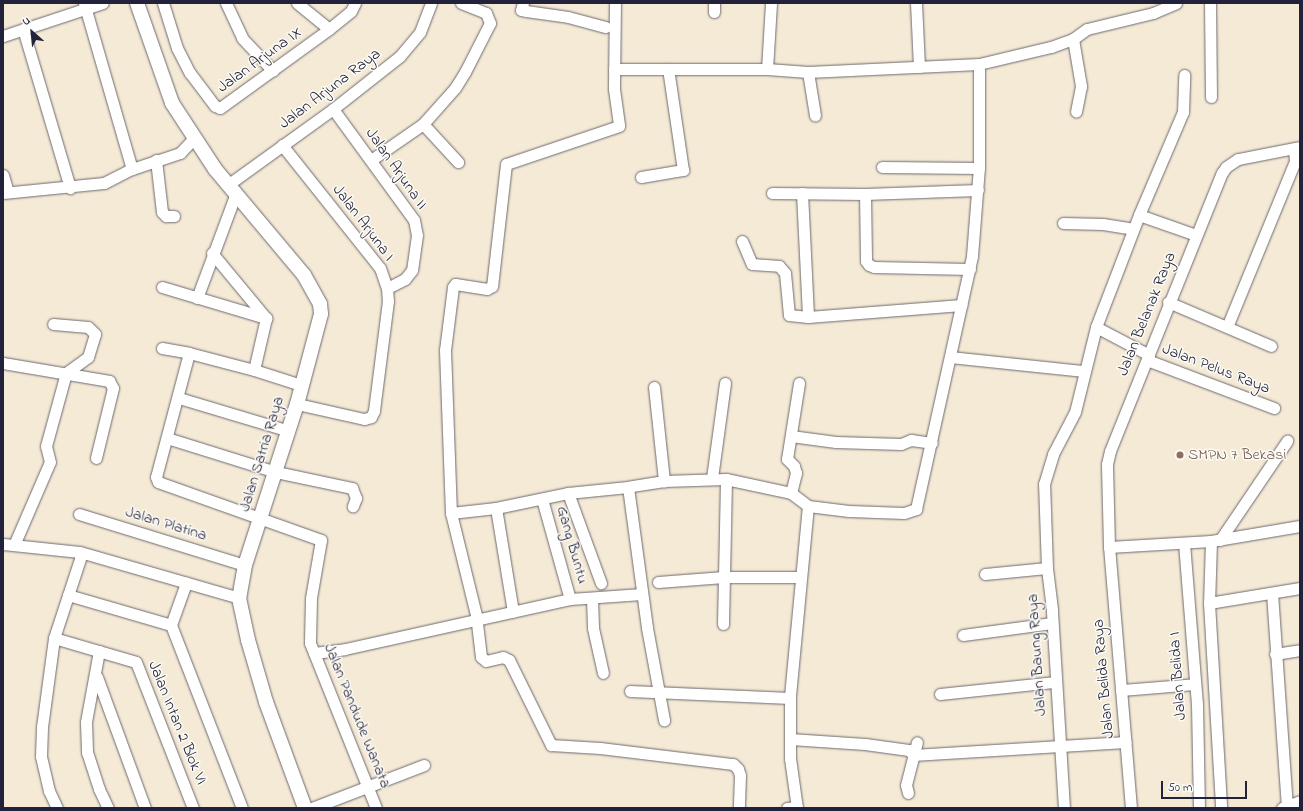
<!DOCTYPE html>
<html>
<head>
<meta charset="utf-8">
<style>
	body { margin:0 }
	#map { position:relative; width:1303px; height:811px; overflow:hidden; background:#f5ead5; font-family:"Indie Flower",sans-serif }
	div>[style] { position:absolute }
	.roads { filter:drop-shadow(0 0 1px #6c6871) drop-shadow(0 0 1px #6c6871) }
	.minor>* { height:11px; margin:-5.5px; padding:0 5.5px; transform-origin:5.5px; border-radius:5.5px; background:#fff }
	.tertiary>* { height:14px; margin:-7px; padding:0 7px; transform-origin:7px; border-radius:7px; background:#fff }
	.dots>* { width:11px; height:11px; translate:-50% -50%; box-sizing:border-box; border:2px solid #fdfcf7; border-radius:50% }
	span { translate:-50% -50%; white-space:nowrap; text-align:center; line-height:1.15; -webkit-text-stroke:3px #fdfcf7; paint-order:stroke }
	.street-label { font-size:16px; color:#22223b }
	.education-label { font-size:16px; color:#785e54 }
	.left { translate:0 -50%; text-align:left }
	.frame { position:absolute; inset:0; border:4px solid #22223b; pointer-events:none }
	.north { position:absolute; left:12px; top:12px; width:40px; height:40px; -webkit-text-stroke:3px #fdfcf7; paint-order:stroke; rotate:333deg; font-size:11px; font-weight:700; line-height:16px; text-align:center; color:#22223b }
	.north::after { content:''; display:block; margin:auto; width:14px; height:18px; background:#22223b; clip-path:polygon(50% 0,100% 100%,50% 72%,0 100%) }
	.scale { position:absolute; left:1161px; top:781px; width:86px; height:18px; box-sizing:border-box; border:2px solid #22223b; border-top:0; padding-left:5px; font-size:12px; line-height:14px; white-space:nowrap; color:#22223b; -webkit-text-stroke:3px #fdfcf7; paint-order:stroke }
</style>
</head>
<body>
<div id="map">
	<div class="roads">
		<div class="minor">
			<div style="left:84px;top:3px;width:173px;rotate:73.9deg"></div>
			<div style="left:163px;top:3px;width:47px;rotate:72.7deg"></div>
			<div style="left:177px;top:48px;width:28px;rotate:63deg"></div>
			<div style="left:190px;top:73px;width:41px;rotate:52.9deg"></div>
			<div style="left:215px;top:106px;width:5px;rotate:22deg"></div>
			<div style="left:220px;top:108px;width:135px;rotate:-35.9deg"></div>
			<div style="left:329px;top:29px;width:28px;rotate:-39deg"></div>
			<div style="left:351px;top:11px;width:9px;rotate:-63deg"></div>
			<div style="left:226px;top:3px;width:38px;rotate:65deg"></div>
			<div style="left:242px;top:38px;width:45px;rotate:46.8deg"></div>
			<div style="left:297px;top:3px;width:41px;rotate:39.1deg"></div>
			<div style="left:523px;top:3px;width:7px;rotate:106deg"></div>
			<div style="left:521px;top:10px;width:5px;rotate:11deg"></div>
			<div style="left:526px;top:11px;width:42px;rotate:8.1deg"></div>
			<div style="left:568px;top:17px;width:39px;rotate:15deg"></div>
			<div style="left:615px;top:3px;width:86px;rotate:90.7deg"></div>
			<div style="left:614px;top:89px;width:37px;rotate:82deg"></div>
			<div style="left:619px;top:126px;width:119px;rotate:161.4deg"></div>
			<div style="left:506px;top:164px;width:123px;rotate:96.5deg"></div>
			<div style="left:492px;top:286px;width:6px;rotate:149deg"></div>
			<div style="left:487px;top:289px;width:32px;rotate:-171deg"></div>
			<div style="left:455px;top:284px;width:4px;rotate:124deg"></div>
			<div style="left:453px;top:287px;width:64px;rotate:97.2deg"></div>
			<div style="left:445px;top:350px;width:163px;rotate:87.9deg"></div>
			<div style="left:451px;top:513px;width:105px;rotate:76.2deg"></div>
			<div style="left:476px;top:615px;width:42px;rotate:83.2deg"></div>
			<div style="left:481px;top:657px;width:6px;rotate:39deg"></div>
			<div style="left:486px;top:661px;width:17px;rotate:-13deg"></div>
			<div style="left:503px;top:657px;width:7px;rotate:27deg"></div>
			<div style="left:509px;top:660px;width:95px;rotate:63.7deg"></div>
			<div style="left:551px;top:745px;width:49px;rotate:3.5deg"></div>
			<div style="left:600px;top:748px;width:134px;rotate:6.9deg"></div>
			<div style="left:733px;top:764px;width:7px;rotate:45deg"></div>
			<div style="left:738px;top:769px;width:6px;rotate:72deg"></div>
			<div style="left:740px;top:775px;width:33px;rotate:92deg"></div>
			<div style="left:916px;top:3px;width:64px;rotate:87.3deg"></div>
			<div style="left:1210px;top:3px;width:94px;rotate:89.4deg"></div>
			<div style="left:714px;top:12px;width:9px;rotate:-90deg"></div>
			<div style="left:23px;top:29px;width:166px;rotate:73.5deg"></div>
			<div style="left:3px;top:36px;width:105px;rotate:-18.3deg"></div>
			<div style="left:1073px;top:39px;width:48px;rotate:80.3deg"></div>
			<div style="left:1081px;top:86px;width:26px;rotate:101deg"></div>
			<div style="left:614px;top:69px;width:153px"></div>
			<div style="left:767px;top:69px;width:41px;rotate:4.2deg"></div>
			<div style="left:808px;top:72px;width:171px;rotate:-2.7deg"></div>
			<div style="left:979px;top:64px;width:74px;rotate:-13.3deg"></div>
			<div style="left:1051px;top:47px;width:23px;rotate:-20deg"></div>
			<div style="left:1073px;top:39px;width:17px;rotate:-36deg"></div>
			<div style="left:1087px;top:29px;width:68px;rotate:-13.6deg"></div>
			<div style="left:1153px;top:13px;width:25px;rotate:-23deg"></div>
			<div style="left:767px;top:69px;width:66px;rotate:-86.5deg"></div>
			<div style="left:808px;top:72px;width:44px;rotate:80.8deg"></div>
			<div style="left:333px;top:109px;width:137px;rotate:53.9deg"></div>
			<div style="left:414px;top:220px;width:15px;rotate:79deg"></div>
			<div style="left:417px;top:235px;width:35px;rotate:98deg"></div>
			<div style="left:412px;top:270px;width:11px;rotate:128deg"></div>
			<div style="left:405px;top:279px;width:20px;rotate:153deg"></div>
			<div style="left:423px;top:124px;width:52px;rotate:47.4deg"></div>
			<div style="left:282px;top:145px;width:157px;rotate:51.5deg"></div>
			<div style="left:380px;top:268px;width:21px;rotate:71deg"></div>
			<div style="left:387px;top:288px;width:13px;rotate:86deg"></div>
			<div style="left:388px;top:301px;width:111px;rotate:97.3deg"></div>
			<div style="left:374px;top:411px;width:7px;rotate:117deg"></div>
			<div style="left:371px;top:417px;width:7px;rotate:164deg"></div>
			<div style="left:364px;top:419px;width:69px;rotate:-167.4deg"></div>
			<div style="left:156px;top:160px;width:52px;rotate:83.4deg"></div>
			<div style="left:162px;top:212px;width:6px;rotate:45deg"></div>
			<div style="left:166px;top:216px;width:8px"></div>
			<div style="left:371px;top:160px;width:63px;rotate:-34.7deg"></div>
			<div style="left:423px;top:124px;width:48px;rotate:-48.4deg"></div>
			<div style="left:455px;top:88px;width:19px;rotate:-58deg"></div>
			<div style="left:465px;top:72px;width:55px;rotate:-63deg"></div>
			<div style="left:490px;top:23px;width:11px;rotate:-112deg"></div>
			<div style="left:486px;top:13px;width:27px;rotate:-158deg"></div>
			<div style="left:882px;top:167px;width:97px;rotate:0.6deg"></div>
			<div style="left:3px;top:175px;width:18px;rotate:74deg"></div>
			<div style="left:641px;top:177px;width:43px;rotate:-9.5deg"></div>
			<div style="left:683px;top:170px;width:102px;rotate:-98.4deg"></div>
			<div style="left:229px;top:184px;width:128px;rotate:-35.8deg"></div>
			<div style="left:333px;top:109px;width:85px;rotate:-38.3deg"></div>
			<div style="left:400px;top:56px;width:31px;rotate:-50deg"></div>
			<div style="left:420px;top:32px;width:31px;rotate:-69deg"></div>
			<div style="left:3px;top:193px;width:101px;rotate:-5.7deg"></div>
			<div style="left:104px;top:183px;width:31px;rotate:-27deg"></div>
			<div style="left:132px;top:169px;width:51px;rotate:-18.4deg"></div>
			<div style="left:180px;top:153px;width:21px;rotate:-47deg"></div>
			<div style="left:772px;top:193px;width:93px;rotate:0.6deg"></div>
			<div style="left:865px;top:194px;width:113px;rotate:-2deg"></div>
			<div style="left:802px;top:193px;width:124px;rotate:87.2deg"></div>
			<div style="left:865px;top:194px;width:67px;rotate:89.1deg"></div>
			<div style="left:866px;top:261px;width:5px;rotate:53deg"></div>
			<div style="left:869px;top:265px;width:5px;rotate:22deg"></div>
			<div style="left:874px;top:267px;width:96px;rotate:1.2deg"></div>
			<div style="left:1139px;top:215px;width:60px;rotate:19.3deg"></div>
			<div style="left:1063px;top:223px;width:40px;rotate:1.4deg"></div>
			<div style="left:1103px;top:224px;width:30px;rotate:9deg"></div>
			<div style="left:742px;top:241px;width:25px;rotate:67deg"></div>
			<div style="left:752px;top:264px;width:27px;rotate:4deg"></div>
			<div style="left:779px;top:266px;width:9px;rotate:49deg"></div>
			<div style="left:785px;top:273px;width:42px;rotate:84.6deg"></div>
			<div style="left:789px;top:315px;width:19px;rotate:6deg"></div>
			<div style="left:808px;top:317px;width:154px;rotate:-4.5deg"></div>
			<div style="left:212px;top:253px;width:85px;rotate:50.3deg"></div>
			<div style="left:266px;top:318px;width:53px;rotate:103deg"></div>
			<div style="left:162px;top:287px;width:109px;rotate:16.6deg"></div>
			<div style="left:197px;top:298px;width:112px;rotate:-69.6deg"></div>
			<div style="left:1168px;top:302px;width:112px;rotate:23.1deg"></div>
			<div style="left:1096px;top:327px;width:60px;rotate:27.8deg"></div>
			<div style="left:1227px;top:327px;width:179px;rotate:-67.7deg"></div>
			<div style="left:1295px;top:161px;width:12px;rotate:-95deg"></div>
			<div style="left:162px;top:348px;width:27px;rotate:10deg"></div>
			<div style="left:950px;top:357px;width:135px;rotate:6deg"></div>
			<div style="left:1147px;top:360px;width:136px;rotate:20.7deg"></div>
			<div style="left:3px;top:363px;width:108px;rotate:9.6deg"></div>
			<div style="left:109px;top:381px;width:8px;rotate:60deg"></div>
			<div style="left:113px;top:388px;width:72px;rotate:103.7deg"></div>
			<div style="left:301px;top:385px;width:49px;rotate:-162.3deg"></div>
			<div style="left:254px;top:370px;width:67px;rotate:-165.3deg"></div>
			<div style="left:189px;top:353px;width:128px;rotate:104.9deg"></div>
			<div style="left:156px;top:477px;width:5px;rotate:68deg"></div>
			<div style="left:158px;top:482px;width:173px;rotate:19.6deg"></div>
			<div style="left:321px;top:540px;width:59px;rotate:99.8deg"></div>
			<div style="left:311px;top:598px;width:45px;rotate:91.3deg"></div>
			<div style="left:310px;top:643px;width:178px;rotate:68.2deg"></div>
			<div style="left:654px;top:387px;width:95px;rotate:83.9deg"></div>
			<div style="left:664px;top:481px;width:36px;rotate:171deg"></div>
			<div style="left:628px;top:487px;width:142px;rotate:82.3deg"></div>
			<div style="left:647px;top:628px;width:94px;rotate:79.5deg"></div>
			<div style="left:179px;top:398px;width:115px;rotate:16.7deg"></div>
			<div style="left:791px;top:436px;width:45px;rotate:7.6deg"></div>
			<div style="left:836px;top:442px;width:65px;rotate:1.8deg"></div>
			<div style="left:901px;top:444px;width:11px;rotate:-22deg"></div>
			<div style="left:911px;top:440px;width:21px;rotate:8deg"></div>
			<div style="left:167px;top:438px;width:114px;rotate:17.3deg"></div>
			<div style="left:276px;top:472px;width:78px;rotate:11.9deg"></div>
			<div style="left:352px;top:488px;width:11px;rotate:68deg"></div>
			<div style="left:356px;top:498px;width:9px;rotate:111deg"></div>
			<div style="left:712px;top:478px;width:96px;rotate:-82.2deg"></div>
			<div style="left:664px;top:481px;width:62px;rotate:-1.8deg"></div>
			<div style="left:726px;top:479px;width:66px;rotate:12.2deg"></div>
			<div style="left:791px;top:493px;width:21px;rotate:37deg"></div>
			<div style="left:808px;top:506px;width:41px;rotate:7deg"></div>
			<div style="left:849px;top:511px;width:55px;rotate:2.1deg"></div>
			<div style="left:904px;top:513px;width:13px;rotate:-18deg"></div>
			<div style="left:916px;top:509px;width:259px;rotate:-77.5deg"></div>
			<div style="left:972px;top:256px;width:88px;rotate:-85.5deg"></div>
			<div style="left:979px;top:168px;width:104px;rotate:-90deg"></div>
			<div style="left:568px;top:493px;width:96px;rotate:69.9deg"></div>
			<div style="left:791px;top:493px;width:21px;rotate:-76deg"></div>
			<div style="left:796px;top:473px;width:7px;rotate:-106deg"></div>
			<div style="left:794px;top:466px;width:10px;rotate:-135deg"></div>
			<div style="left:787px;top:459px;width:77px;rotate:-81deg"></div>
			<div style="left:542px;top:499px;width:104px;rotate:74.4deg"></div>
			<div style="left:496px;top:508px;width:105px;rotate:80.7deg"></div>
			<div style="left:451px;top:513px;width:45px;rotate:-6.3deg"></div>
			<div style="left:496px;top:508px;width:74px;rotate:-11.8deg"></div>
			<div style="left:568px;top:493px;width:60px;rotate:-5.7deg"></div>
			<div style="left:79px;top:514px;width:174px;rotate:17.1deg"></div>
			<div style="left:1220px;top:540px;width:120px;rotate:-55.9deg"></div>
			<div style="left:1211px;top:541px;width:62px;rotate:91.8deg"></div>
			<div style="left:1209px;top:603px;width:205px;rotate:86.6deg"></div>
			<div style="left:1184px;top:543px;width:162px;rotate:85.4deg"></div>
			<div style="left:1197px;top:704px;width:104px;rotate:88.9deg"></div>
			<div style="left:3px;top:544px;width:77px;rotate:5.9deg"></div>
			<div style="left:80px;top:552px;width:166px;rotate:16.1deg"></div>
			<div style="left:14px;top:545px;width:90px;rotate:-66.6deg"></div>
			<div style="left:50px;top:462px;width:16px;rotate:-104deg"></div>
			<div style="left:46px;top:446px;width:76px;rotate:-74.7deg"></div>
			<div style="left:66px;top:373px;width:27px;rotate:-36deg"></div>
			<div style="left:88px;top:357px;width:24px;rotate:-73deg"></div>
			<div style="left:95px;top:334px;width:10px;rotate:-135deg"></div>
			<div style="left:88px;top:327px;width:35px;rotate:-175deg"></div>
			<div style="left:1109px;top:547px;width:102px;rotate:-3.4deg"></div>
			<div style="left:1211px;top:541px;width:90px;rotate:-9.6deg"></div>
			<div style="left:985px;top:574px;width:62px;rotate:-5.5deg"></div>
			<div style="left:658px;top:582px;width:66px;rotate:-4.3deg"></div>
			<div style="left:724px;top:577px;width:76px"></div>
			<div style="left:1272px;top:593px;width:214px;rotate:86deg"></div>
			<div style="left:68px;top:595px;width:107px;rotate:16.2deg"></div>
			<div style="left:171px;top:625px;width:196px;rotate:68.8deg"></div>
			<div style="left:592px;top:598px;width:30px;rotate:88deg"></div>
			<div style="left:593px;top:628px;width:46px;rotate:77.5deg"></div>
			<div style="left:1209px;top:603px;width:92px;rotate:-9.4deg"></div>
			<div style="left:723px;top:624px;width:145px;rotate:-88.8deg"></div>
			<div style="left:171px;top:625px;width:45px;rotate:-70.3deg"></div>
			<div style="left:963px;top:635px;width:90px;rotate:-7.7deg"></div>
			<div style="left:54px;top:638px;width:85px;rotate:16.3deg"></div>
			<div style="left:136px;top:662px;width:157px;rotate:68.7deg"></div>
			<div style="left:99px;top:651px;width:72px;rotate:100.4deg"></div>
			<div style="left:86px;top:722px;width:30px;rotate:88deg"></div>
			<div style="left:87px;top:752px;width:39px;rotate:72deg"></div>
			<div style="left:99px;top:789px;width:21px;rotate:65deg"></div>
			<div style="left:314px;top:653px;width:31px;rotate:-7deg"></div>
			<div style="left:345px;top:649px;width:230px;rotate:-12.5deg"></div>
			<div style="left:570px;top:599px;width:72px;rotate:-4deg"></div>
			<div style="left:1275px;top:654px;width:25px;rotate:-9deg"></div>
			<div style="left:97px;top:677px;width:140px;rotate:69.9deg"></div>
			<div style="left:1121px;top:690px;width:74px;rotate:-4.6deg"></div>
			<div style="left:630px;top:691px;width:160px;rotate:2.5deg"></div>
			<div style="left:940px;top:694px;width:116px;rotate:-6deg"></div>
			<div style="left:790px;top:739px;width:75px;rotate:3.8deg"></div>
			<div style="left:865px;top:744px;width:44px;rotate:7.8deg"></div>
			<div style="left:909px;top:750px;width:6px;rotate:51deg"></div>
			<div style="left:913px;top:755px;width:213px;rotate:-3.5deg"></div>
			<div style="left:908px;top:793px;width:8px;rotate:-104deg"></div>
			<div style="left:906px;top:785px;width:44px;rotate:-75.7deg"></div>
			<div style="left:57px;top:808px;width:19px;rotate:-115deg"></div>
			<div style="left:49px;top:791px;width:36px;rotate:-103deg"></div>
			<div style="left:41px;top:756px;width:29px;rotate:-88deg"></div>
			<div style="left:42px;top:727px;width:90px;rotate:-82.3deg"></div>
			<div style="left:54px;top:638px;width:89px;rotate:-71.8deg"></div>
			<div style="left:312px;top:808px;width:120px;rotate:-21deg"></div>
			<div style="left:787px;top:808px;width:10px;rotate:-6deg"></div>
			<div style="left:797px;top:808px;width:50px;rotate:-98deg"></div>
			<div style="left:790px;top:758px;width:62px;rotate:-90deg"></div>
			<div style="left:790px;top:696px;width:191px;rotate:-84.6deg"></div>
			<div style="left:1064px;top:808px;width:199px;rotate:-93.5deg"></div>
			<div style="left:1052px;top:609px;width:41px;rotate:-97deg"></div>
			<div style="left:1047px;top:568px;width:84px;rotate:-92deg"></div>
			<div style="left:1044px;top:484px;width:31px;rotate:-73deg"></div>
			<div style="left:1053px;top:454px;width:47px;rotate:-62.4deg"></div>
			<div style="left:1075px;top:412px;width:88px;rotate:-76.1deg"></div>
			<div style="left:1096px;top:327px;width:120px;rotate:-69deg"></div>
			<div style="left:1139px;top:215px;width:112px;rotate:-66.9deg"></div>
			<div style="left:1183px;top:112px;width:37px;rotate:-88deg"></div>
			<div style="left:1131px;top:808px;width:262px;rotate:-94.8deg"></div>
			<div style="left:1109px;top:547px;width:83px;rotate:-91.4deg"></div>
			<div style="left:1107px;top:464px;width:13px;rotate:-77deg"></div>
			<div style="left:1110px;top:451px;width:300px;rotate:-68.1deg"></div>
			<div style="left:1222px;top:173px;width:7px;rotate:-56deg"></div>
			<div style="left:1226px;top:167px;width:14px;rotate:-34deg"></div>
			<div style="left:1238px;top:159px;width:63px;rotate:-11deg"></div>
			<div style="left:1282px;top:808px;width:19px;rotate:-21deg"></div>
		</div>
		<div class="tertiary">
			<div style="left:137px;top:3px;width:106px;rotate:70.7deg"></div>
			<div style="left:172px;top:103px;width:79px;rotate:56.9deg"></div>
			<div style="left:215px;top:169px;width:138px;rotate:50deg"></div>
			<div style="left:304px;top:275px;width:33px;rotate:61deg"></div>
			<div style="left:320px;top:304px;width:10px;rotate:84deg"></div>
			<div style="left:321px;top:314px;width:93px;rotate:104.9deg"></div>
			<div style="left:297px;top:404px;width:169px;rotate:107.9deg"></div>
			<div style="left:245px;top:565px;width:34px;rotate:100deg"></div>
			<div style="left:239px;top:598px;width:43px;rotate:77.9deg"></div>
			<div style="left:248px;top:640px;width:65px;rotate:73.8deg"></div>
			<div style="left:266px;top:702px;width:113px;rotate:69.8deg"></div>
		</div>
	</div>
	<div class="dots">
		<div style="left:1180px;top:455px;background:#8d6e63"></div>
	</div>
	<div class="street-label">
		<span style="left:260px;top:60px;rotate:-36deg">Jalan Arjuna IX</span>
		<span style="left:330px;top:89px;rotate:-37deg">Jalan Arjuna Raya</span>
		<span style="left:396px;top:169px;rotate:55deg">Jalan Arjuna II</span>
		<span style="left:363px;top:223px;rotate:53deg">Jalan Arjuna I</span>
		<span style="left:1147px;top:314px;rotate:-68deg">Jalan Belanak Raya</span>
		<span style="left:1216px;top:369px;rotate:21deg">Jalan Pelus Raya</span>
		<span style="left:262px;top:454px;rotate:-73deg">Jalan Satria Raya</span>
		<span style="left:166px;top:524px;rotate:17deg">Jalan Platina</span>
		<span style="left:572px;top:545px;rotate:74deg">Gang Buntu</span>
		<span style="left:1037px;top:655px;rotate:-94deg">Jalan Baung Raya</span>
		<span style="left:1178px;top:676px;rotate:-94deg">Jalan Belida I</span>
		<span style="left:1104px;top:679px;rotate:-95deg">Jalan Belida Raya</span>
		<span style="left:357px;top:716px;rotate:68deg">Jalan Pandude Wanata</span>
		<span style="left:177px;top:723px;rotate:68deg">Jalan Intan 2 Blok VI</span>
	</div>
	<div class="education-label">
		<span class="left" style="left:1188px;top:455px">SMPN 7 Bekasi</span>
	</div>
	<div class="frame"></div>
	<div class="north">U</div>
	<div class="scale">50 m</div>
</div>
</body>
</html>
